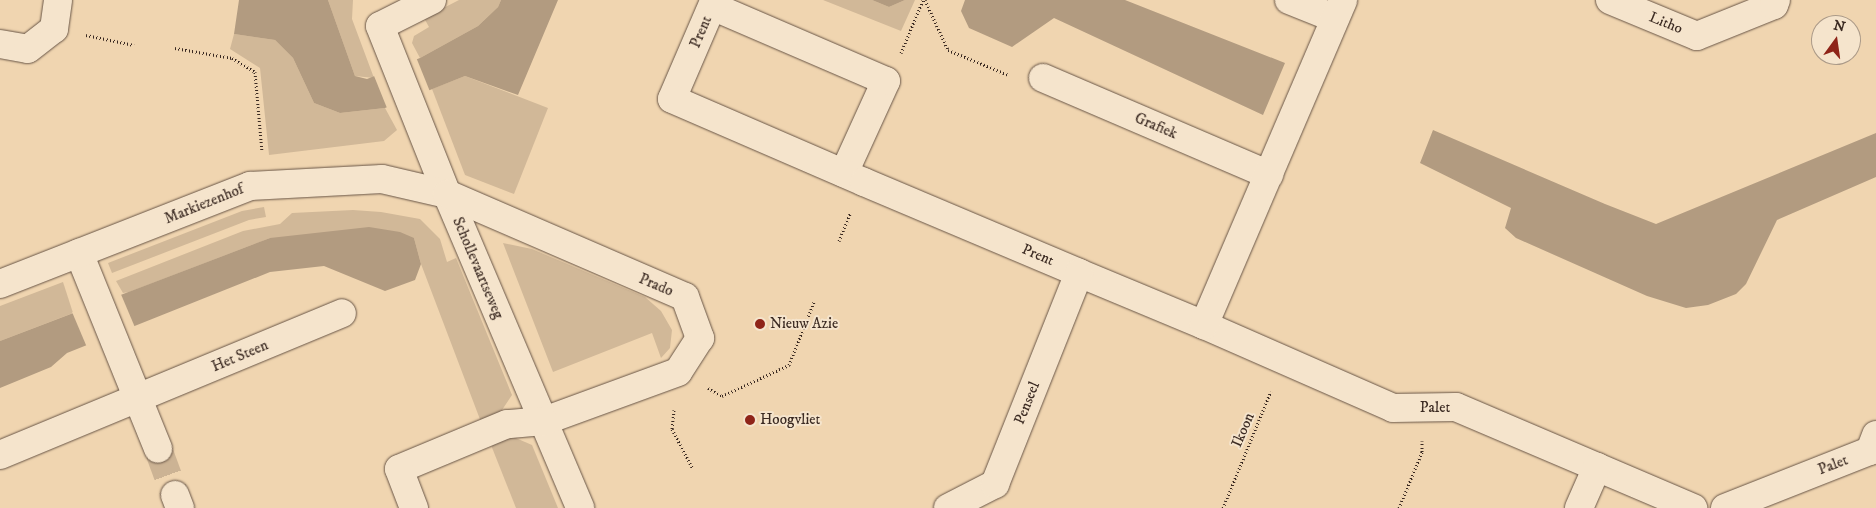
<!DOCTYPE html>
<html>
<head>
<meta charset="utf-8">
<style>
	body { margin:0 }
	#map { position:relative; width:1876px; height:508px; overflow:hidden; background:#f0d5b0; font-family:"IM FELL DW Pica",serif }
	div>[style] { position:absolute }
	.green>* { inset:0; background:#d1b898 }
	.water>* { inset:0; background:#b29b80 }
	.pier>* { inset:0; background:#f0d5b0; transform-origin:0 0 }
	.minor-tunnel>* { height:28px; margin-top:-14px; transform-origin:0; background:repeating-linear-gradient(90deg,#ccb394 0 28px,transparent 0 42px) }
	.path>* { height:3px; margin-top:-1.5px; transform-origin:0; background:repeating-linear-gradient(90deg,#3b2a22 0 1px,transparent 0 3.5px) }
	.roads { filter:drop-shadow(0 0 1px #685546) drop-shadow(0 0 1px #685546) }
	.minor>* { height:28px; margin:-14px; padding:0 14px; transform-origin:14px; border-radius:14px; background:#f5e4cc }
	.dots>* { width:14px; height:14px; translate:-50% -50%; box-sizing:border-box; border:2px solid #f5e4cc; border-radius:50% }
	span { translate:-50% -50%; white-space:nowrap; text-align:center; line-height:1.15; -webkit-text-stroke:4px #f5e4cc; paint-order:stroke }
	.street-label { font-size:15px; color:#3b2a22 }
	.poi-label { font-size:15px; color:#3b2a22 }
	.left { translate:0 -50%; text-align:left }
	.north { position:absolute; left:1811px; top:15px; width:50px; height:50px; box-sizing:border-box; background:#f5e4cc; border:1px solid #ab9a88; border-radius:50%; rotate:14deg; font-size:14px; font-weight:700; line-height:20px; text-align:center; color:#3b2a22 }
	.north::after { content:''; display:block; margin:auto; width:18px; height:22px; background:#8f2418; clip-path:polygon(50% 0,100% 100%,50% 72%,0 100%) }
</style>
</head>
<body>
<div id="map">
	<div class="green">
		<div style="clip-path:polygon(328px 0,353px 0,352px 19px,374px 78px,355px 76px)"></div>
		<div style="clip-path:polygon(459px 0,501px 0,498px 7px,478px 26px,420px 58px,412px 43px,414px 36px,429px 27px,424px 18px)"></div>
		<div style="clip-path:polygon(823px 0,872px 0,889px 7px,905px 0,915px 0,901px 31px)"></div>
		<div style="clip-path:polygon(234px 34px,275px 40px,293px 58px,314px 103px,340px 113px,385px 108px,397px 130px,384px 141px,269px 155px,260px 68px,230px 49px)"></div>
		<div style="clip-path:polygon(465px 76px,548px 108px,514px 194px,465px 175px,432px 89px)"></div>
		<div style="clip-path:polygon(264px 207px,266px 217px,249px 220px,112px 273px,108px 263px,242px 211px)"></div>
		<div style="clip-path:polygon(353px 210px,381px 212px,420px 219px,440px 239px,447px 262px,456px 258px,512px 395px,500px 413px,481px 422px,421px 264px,414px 238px,270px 238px,129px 292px,123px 293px,116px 281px,243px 231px,280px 224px,292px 213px)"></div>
		<div style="clip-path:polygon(503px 243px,532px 249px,645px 297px,661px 311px,672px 330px,670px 348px,661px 358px,652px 333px,553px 372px)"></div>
		<div style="clip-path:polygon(63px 282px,73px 313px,0 341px,0 306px)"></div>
		<div style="clip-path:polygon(506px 434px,532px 445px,558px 508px,516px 508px,489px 440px)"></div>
	</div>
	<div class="water">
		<div style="clip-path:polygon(239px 0,328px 0,355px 76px,367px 79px,420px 58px,478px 26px,498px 7px,501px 0,558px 0,518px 95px,465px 76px,385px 108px,340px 113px,314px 103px,293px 58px,275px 40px,234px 34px)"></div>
		<div style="clip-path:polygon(872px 0,905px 0,889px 7px)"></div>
		<div style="clip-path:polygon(965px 0,1125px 0,1285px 63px,1263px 115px,1054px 18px,1012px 47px,969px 28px,961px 11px)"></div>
		<div style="clip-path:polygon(1433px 130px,1605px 204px,1656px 224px,1876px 133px,1876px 177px,1777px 220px,1746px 284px,1736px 294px,1708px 305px,1686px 308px,1647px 296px,1516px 238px,1505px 228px,1511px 208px,1420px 163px)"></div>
		<div style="clip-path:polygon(369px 227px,400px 232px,414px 238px,421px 264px,415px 280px,385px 291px,324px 266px,270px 272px,67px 353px,51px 367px,0 388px,0 341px,270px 238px)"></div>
	</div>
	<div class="pier">
		<div style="left:416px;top:57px;width:38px;height:46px;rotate:68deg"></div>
		<div style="left:120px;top:292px;width:39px;height:52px;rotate:67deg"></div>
	</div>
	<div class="minor-tunnel">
		<div style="left:158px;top:449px;width:49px;rotate:69.7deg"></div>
	</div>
	<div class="path">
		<div style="left:925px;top:0;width:55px;rotate:65.3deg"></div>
		<div style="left:948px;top:50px;width:66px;rotate:22.3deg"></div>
		<div style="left:86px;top:35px;width:49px;rotate:11.8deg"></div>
		<div style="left:175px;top:48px;width:58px;rotate:10deg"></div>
		<div style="left:232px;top:58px;width:27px;rotate:31deg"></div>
		<div style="left:255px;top:72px;width:80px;rotate:85deg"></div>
		<div style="left:901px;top:53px;width:57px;rotate:-67.5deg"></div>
		<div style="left:839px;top:241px;width:31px;rotate:-68deg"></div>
		<div style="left:708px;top:388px;width:16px;rotate:30deg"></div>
		<div style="left:722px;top:396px;width:74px;rotate:-24.8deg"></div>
		<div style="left:789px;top:365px;width:68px;rotate:-68.4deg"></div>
		<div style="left:674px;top:410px;width:19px;rotate:96deg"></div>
		<div style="left:672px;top:429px;width:45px;rotate:62.3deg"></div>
		<div style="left:1223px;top:508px;width:126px;rotate:-67.7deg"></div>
		<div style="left:1399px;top:508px;width:61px;rotate:-67.7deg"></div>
		<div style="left:1422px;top:452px;width:11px;rotate:-90deg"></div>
	</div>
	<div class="roads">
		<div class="minor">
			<div style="left:432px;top:0;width:58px;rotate:153.4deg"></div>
			<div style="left:380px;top:26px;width:181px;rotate:68.3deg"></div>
			<div style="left:447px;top:194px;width:341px;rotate:67deg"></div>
			<div style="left:1289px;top:0;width:48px;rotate:21.8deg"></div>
			<div style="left:1610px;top:0;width:94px;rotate:22.5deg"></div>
			<div style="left:1697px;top:36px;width:83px;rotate:-21.9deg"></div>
			<div style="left:1774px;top:5px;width:5px;rotate:-68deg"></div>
			<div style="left:0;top:44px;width:28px;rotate:10deg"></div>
			<div style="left:28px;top:49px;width:33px;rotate:-38deg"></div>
			<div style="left:54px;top:29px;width:29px;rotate:-82deg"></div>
			<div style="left:1043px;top:78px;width:246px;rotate:23.2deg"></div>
			<div style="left:844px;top:173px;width:101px;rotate:-65.5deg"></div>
			<div style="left:886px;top:81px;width:189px;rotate:-156.7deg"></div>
			<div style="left:712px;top:6px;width:101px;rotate:113.3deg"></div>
			<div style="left:672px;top:99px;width:209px;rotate:23.4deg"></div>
			<div style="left:864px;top:182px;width:233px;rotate:22.9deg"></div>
			<div style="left:1079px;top:273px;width:135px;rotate:22.6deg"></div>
			<div style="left:1204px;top:325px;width:206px;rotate:23.7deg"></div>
			<div style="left:1393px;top:408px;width:63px;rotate:-0.9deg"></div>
			<div style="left:1456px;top:407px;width:258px;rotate:23.1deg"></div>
			<div style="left:79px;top:253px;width:211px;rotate:68deg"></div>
			<div style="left:0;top:284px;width:269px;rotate:-21.4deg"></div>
			<div style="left:250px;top:186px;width:132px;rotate:-3deg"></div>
			<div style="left:382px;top:179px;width:67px;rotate:13deg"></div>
			<div style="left:447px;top:194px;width:259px;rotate:23.4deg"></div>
			<div style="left:685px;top:297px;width:44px;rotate:69.9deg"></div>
			<div style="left:700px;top:338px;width:40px;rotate:122.9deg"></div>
			<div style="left:678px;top:372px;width:143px;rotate:159.9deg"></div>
			<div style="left:544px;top:421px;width:37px;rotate:175deg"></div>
			<div style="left:507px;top:424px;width:117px;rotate:157.4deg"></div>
			<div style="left:399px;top:469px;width:42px;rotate:69deg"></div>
			<div style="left:1204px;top:325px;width:353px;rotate:-66.8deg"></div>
			<div style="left:0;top:455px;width:370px;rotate:-22.5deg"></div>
			<div style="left:175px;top:495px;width:14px;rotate:69deg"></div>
			<div style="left:948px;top:508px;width:53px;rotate:-27.1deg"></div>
			<div style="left:995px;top:484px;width:227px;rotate:-68.3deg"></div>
			<div style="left:1579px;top:508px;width:45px;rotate:-66.3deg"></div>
			<div style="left:1725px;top:508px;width:156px;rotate:-21.5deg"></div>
			<div style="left:1870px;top:451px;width:17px;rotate:-69deg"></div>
		</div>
	</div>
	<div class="dots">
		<div style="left:760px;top:324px;background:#8f2418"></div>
		<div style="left:750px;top:420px;background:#8f2418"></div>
	</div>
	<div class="street-label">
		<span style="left:1666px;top:23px;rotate:22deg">Litho</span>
		<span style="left:701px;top:32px;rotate:-67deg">Prent</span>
		<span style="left:1156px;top:126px;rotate:23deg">Grafiek</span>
		<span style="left:204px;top:204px;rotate:-22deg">Markiezenhof</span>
		<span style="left:1038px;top:255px;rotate:23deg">Prent</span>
		<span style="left:478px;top:268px;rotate:67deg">Schollevaartseweg</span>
		<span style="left:656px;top:285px;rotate:23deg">Prado</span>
		<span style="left:240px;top:356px;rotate:-23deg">Het Steen</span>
		<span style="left:1027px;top:403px;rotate:-68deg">Penseel</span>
		<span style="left:1435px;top:408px">Palet</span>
		<span style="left:1243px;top:430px;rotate:-67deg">Ikoon</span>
		<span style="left:1833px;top:465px;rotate:-21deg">Palet</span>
	</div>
	<div class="poi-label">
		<span class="left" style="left:770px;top:324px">Nieuw Azie</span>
		<span class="left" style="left:760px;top:420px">Hoogvliet</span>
	</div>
	<div class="north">N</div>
</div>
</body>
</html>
